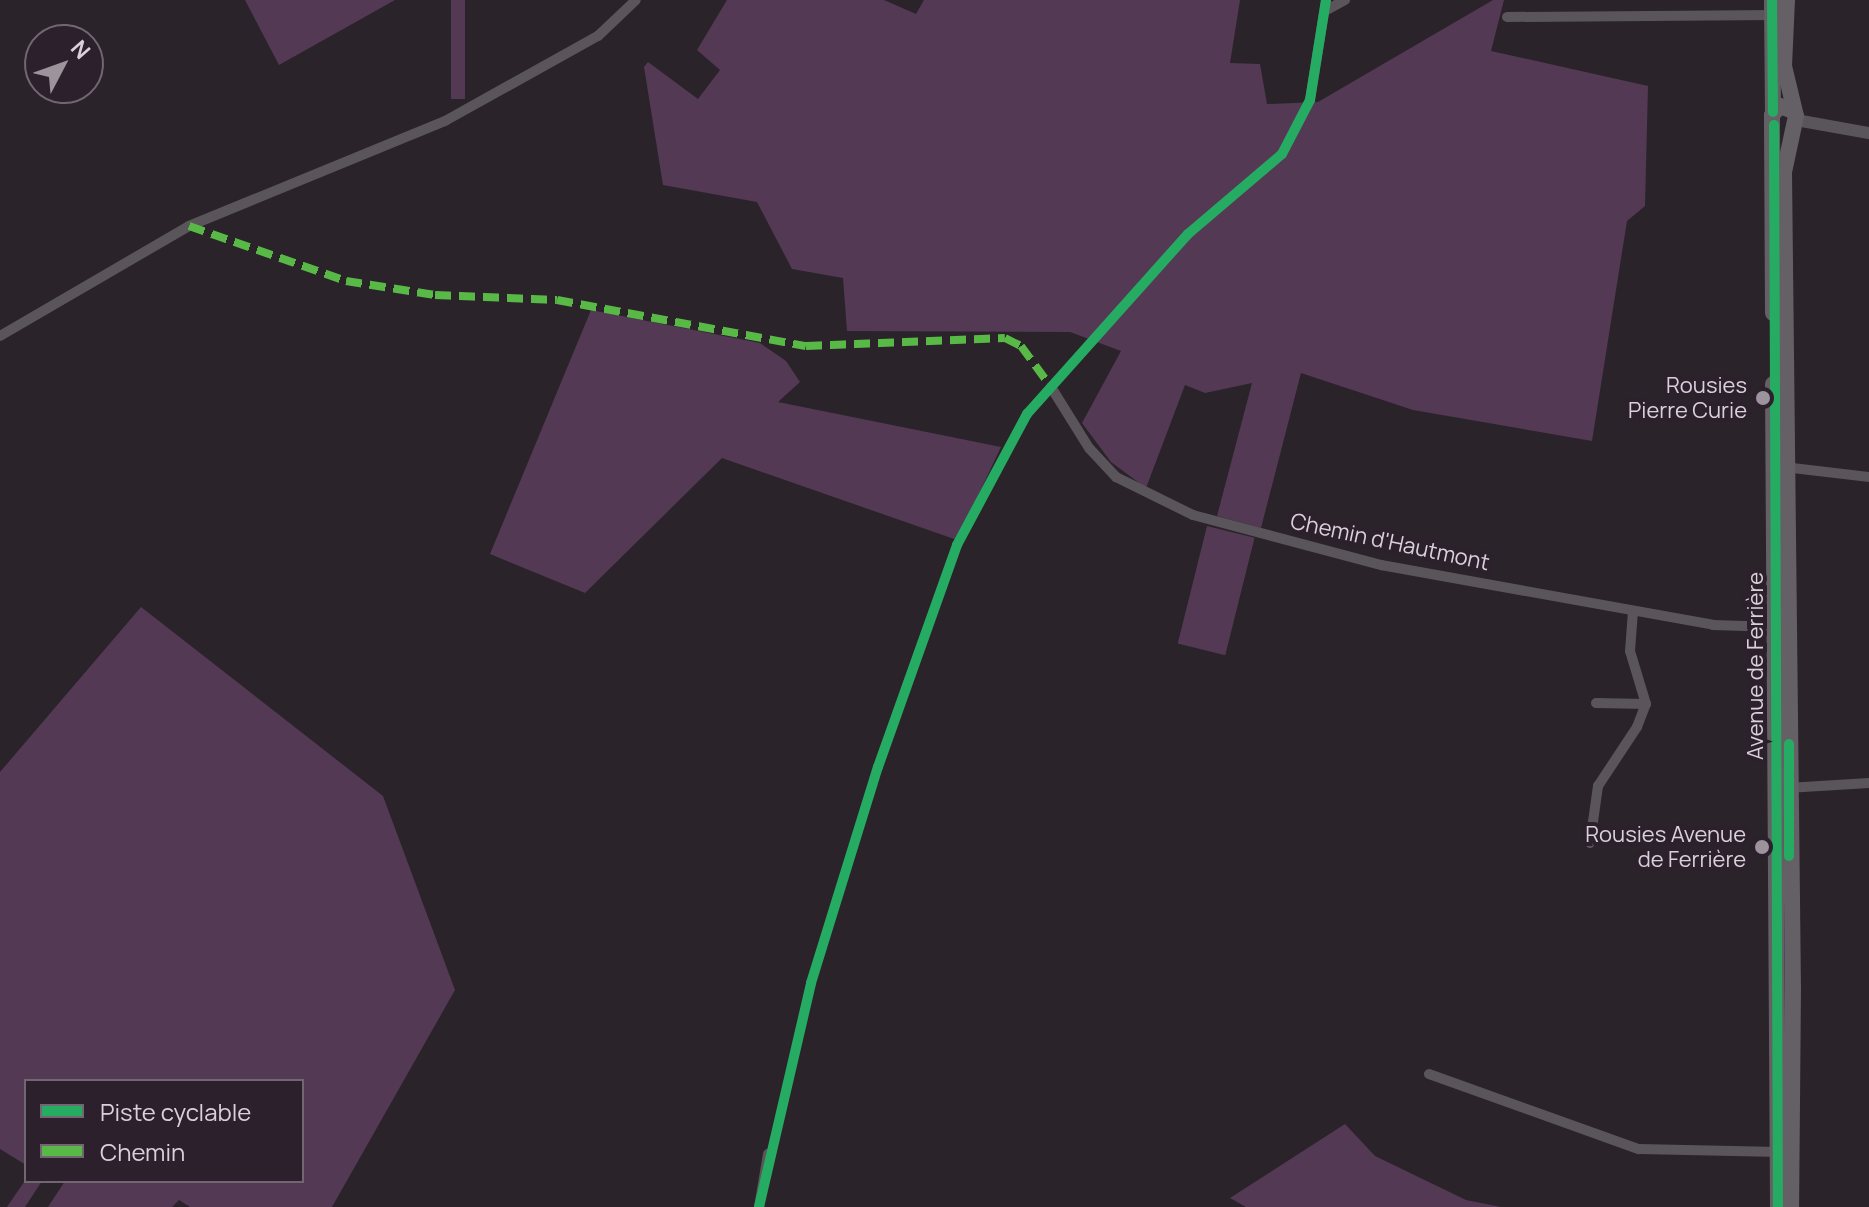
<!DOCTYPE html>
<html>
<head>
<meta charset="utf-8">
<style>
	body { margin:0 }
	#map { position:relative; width:1869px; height:1207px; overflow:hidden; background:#2a232a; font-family:Manrope,sans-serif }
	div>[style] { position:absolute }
	.green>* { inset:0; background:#533954; transform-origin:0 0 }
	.minor>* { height:10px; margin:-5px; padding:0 5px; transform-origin:5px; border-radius:5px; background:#5a555a }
	.tertiary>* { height:12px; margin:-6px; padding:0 6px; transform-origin:6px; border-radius:6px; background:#5a555a }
	.primary>* { height:16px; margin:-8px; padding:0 8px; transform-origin:8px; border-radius:8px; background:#656065 }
	.quiet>* { height:8px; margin-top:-4px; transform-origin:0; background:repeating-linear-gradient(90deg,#58b947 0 16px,transparent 0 24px) }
	.cycleway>* { height:10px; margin:-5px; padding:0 5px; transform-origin:5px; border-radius:5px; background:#26ab63 }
	.dots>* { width:22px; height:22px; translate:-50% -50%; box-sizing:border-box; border:4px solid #2d202d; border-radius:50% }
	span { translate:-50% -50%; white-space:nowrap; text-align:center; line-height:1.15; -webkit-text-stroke:8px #2d202d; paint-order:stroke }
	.poi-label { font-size:22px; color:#d9d0d9 }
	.right { translate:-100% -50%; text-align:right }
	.street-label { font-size:22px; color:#d9d0d9 }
	.legend { position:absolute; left:24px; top:1079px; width:280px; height:104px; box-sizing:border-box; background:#2d202d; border:2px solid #726672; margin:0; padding:10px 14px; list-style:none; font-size:24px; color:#d9d0d9 }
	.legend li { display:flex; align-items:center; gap:16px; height:40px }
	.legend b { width:40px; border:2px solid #726672 }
	.north { position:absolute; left:24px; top:24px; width:80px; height:80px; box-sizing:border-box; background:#2d202d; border:2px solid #726672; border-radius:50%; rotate:49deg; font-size:22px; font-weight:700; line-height:32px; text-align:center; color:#d9d0d9 }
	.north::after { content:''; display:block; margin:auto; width:28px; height:36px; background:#9c939c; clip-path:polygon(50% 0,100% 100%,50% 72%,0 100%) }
</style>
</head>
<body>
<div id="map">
	<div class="green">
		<div style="clip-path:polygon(245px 0,395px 0,279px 65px)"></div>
		<div style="left:451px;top:0;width:14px;height:99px"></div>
		<div style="clip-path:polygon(727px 0,884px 0,916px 14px,924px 0,1240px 0,1230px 63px,1260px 64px,1267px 104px,1318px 102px,1493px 0,1504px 0,1491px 51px,1648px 86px,1645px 206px,1627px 221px,1592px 441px,1413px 410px,1301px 373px,1261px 528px,1217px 516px,1252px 383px,1205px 393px,1185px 385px,1146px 488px,1111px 462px,1082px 423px,1121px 351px,1070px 332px,847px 331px,843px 278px,792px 269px,757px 202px,663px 185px,644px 67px,648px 62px,698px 99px,720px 70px,697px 50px)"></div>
		<div style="clip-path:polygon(591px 310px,760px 343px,786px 361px,800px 382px,778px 402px,1001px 447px,957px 540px,722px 458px,585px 593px,490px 554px)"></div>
		<div style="left:1207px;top:526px;width:49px;height:121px;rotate:14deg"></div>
		<div style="clip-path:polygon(141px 607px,383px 796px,455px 990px,332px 1207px,190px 1207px,179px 1200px,172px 1207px,48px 1207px,65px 1181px,302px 1181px,302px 1081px,26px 1081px,26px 1165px,0 1149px,0 772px)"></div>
		<div style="clip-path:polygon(1345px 1124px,1375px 1156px,1466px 1200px,1501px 1207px,1246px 1207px,1230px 1198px)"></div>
		<div style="clip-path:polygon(26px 1179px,42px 1181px,25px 1207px,7px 1207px)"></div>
	</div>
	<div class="minor">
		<div style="left:1325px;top:11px;width:23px;rotate:-29deg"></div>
		<div style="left:1507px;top:17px;width:269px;rotate:-0.4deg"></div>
		<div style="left:1310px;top:100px;width:101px;rotate:-80.9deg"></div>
		<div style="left:0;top:336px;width:219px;rotate:-30.2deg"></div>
		<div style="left:189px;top:226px;width:277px;rotate:-22.3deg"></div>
		<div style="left:445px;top:121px;width:175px;rotate:-29.1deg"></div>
		<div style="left:598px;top:36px;width:52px;rotate:-43.5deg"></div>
		<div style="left:1051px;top:387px;width:72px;rotate:58.1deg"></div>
		<div style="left:1089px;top:448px;width:40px;rotate:47deg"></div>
		<div style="left:1116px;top:477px;width:86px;rotate:26.3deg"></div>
		<div style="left:1193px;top:515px;width:195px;rotate:14.9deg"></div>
		<div style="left:1381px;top:565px;width:337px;rotate:10.2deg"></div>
		<div style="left:1713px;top:625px;width:64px;rotate:1.8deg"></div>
		<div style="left:1784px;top:467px;width:86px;rotate:6.7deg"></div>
		<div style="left:1596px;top:703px;width:50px;rotate:1.1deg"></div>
		<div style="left:1787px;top:788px;width:82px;rotate:-3.5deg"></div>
		<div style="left:1590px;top:843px;width:58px;rotate:-82deg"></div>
		<div style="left:1598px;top:786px;width:71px;rotate:-56.5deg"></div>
		<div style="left:1637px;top:727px;width:25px;rotate:-69deg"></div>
		<div style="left:1646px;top:704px;width:55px;rotate:-106.8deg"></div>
		<div style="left:1630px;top:651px;width:40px;rotate:-85.7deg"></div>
		<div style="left:1429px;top:1074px;width:223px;rotate:19.7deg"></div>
		<div style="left:1639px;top:1149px;width:143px;rotate:1.2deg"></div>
		<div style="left:759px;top:1207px;width:54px;rotate:-80.4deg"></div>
	</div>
	<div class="tertiary">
		<div style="left:1796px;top:120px;width:74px;rotate:10.1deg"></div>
	</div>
	<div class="primary">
		<div style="left:1772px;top:0;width:112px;rotate:89.5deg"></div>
		<div style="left:1787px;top:0;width:66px;rotate:92.6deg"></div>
		<div style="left:1784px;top:66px;width:51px;rotate:76.5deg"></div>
		<div style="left:1796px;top:116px;width:57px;rotate:102.1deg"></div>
		<div style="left:1784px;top:172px;width:816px;rotate:89.37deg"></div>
		<div style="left:1793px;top:988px;width:219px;rotate:90.5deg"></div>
		<div style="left:1773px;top:313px;width:198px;rotate:-90.3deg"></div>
		<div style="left:1772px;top:115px;width:12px;rotate:-48deg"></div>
		<div style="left:1780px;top:106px;width:14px;rotate:21deg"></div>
		<div style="left:1773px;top:384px;width:823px;rotate:89.65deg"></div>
	</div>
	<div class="quiet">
		<div style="left:189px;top:226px;width:166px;rotate:19.3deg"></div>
		<div style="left:346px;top:281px;width:90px;rotate:8.9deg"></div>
		<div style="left:435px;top:295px;width:122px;rotate:2.3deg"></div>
		<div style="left:557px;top:300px;width:253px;rotate:10.5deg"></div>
		<div style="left:806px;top:346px;width:199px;rotate:-2.3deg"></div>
		<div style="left:1005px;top:338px;width:18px;rotate:27deg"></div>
		<div style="left:1021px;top:346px;width:51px;rotate:53.8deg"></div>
	</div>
	<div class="cycleway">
		<div style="left:1772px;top:0;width:112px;rotate:89.5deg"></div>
		<div style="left:1774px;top:125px;width:1082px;rotate:89.79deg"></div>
		<div style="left:1789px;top:856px;width:112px;rotate:-90deg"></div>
		<div style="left:759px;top:1207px;width:230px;rotate:-76.9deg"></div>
		<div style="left:811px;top:983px;width:226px;rotate:-72.8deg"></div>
		<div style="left:878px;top:767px;width:236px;rotate:-70.4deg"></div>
		<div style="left:957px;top:545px;width:149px;rotate:-61.9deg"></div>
		<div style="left:1027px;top:414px;width:241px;rotate:-48.2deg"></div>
		<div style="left:1188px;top:234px;width:123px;rotate:-40.4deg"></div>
		<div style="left:1282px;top:154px;width:61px;rotate:-62.6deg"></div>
		<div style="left:1310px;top:100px;width:101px;rotate:-80.9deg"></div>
	</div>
	<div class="dots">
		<div style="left:1763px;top:398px;background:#9c939c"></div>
		<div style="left:1762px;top:847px;background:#9c939c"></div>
	</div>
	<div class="poi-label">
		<span class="right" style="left:1747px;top:398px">Rousies<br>Pierre Curie</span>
		<span class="right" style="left:1746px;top:847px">Rousies Avenue<br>de Ferrière</span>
	</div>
	<div class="street-label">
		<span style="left:1390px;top:542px;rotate:12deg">Chemin d'Hautmont</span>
		<span style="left:1756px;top:666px;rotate:-90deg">Avenue de Ferrière</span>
	</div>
	<ul class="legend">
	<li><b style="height:10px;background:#26ab63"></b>Piste cyclable</li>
	<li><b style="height:10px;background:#58b947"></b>Chemin</li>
	</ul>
	<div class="north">N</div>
</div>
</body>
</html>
